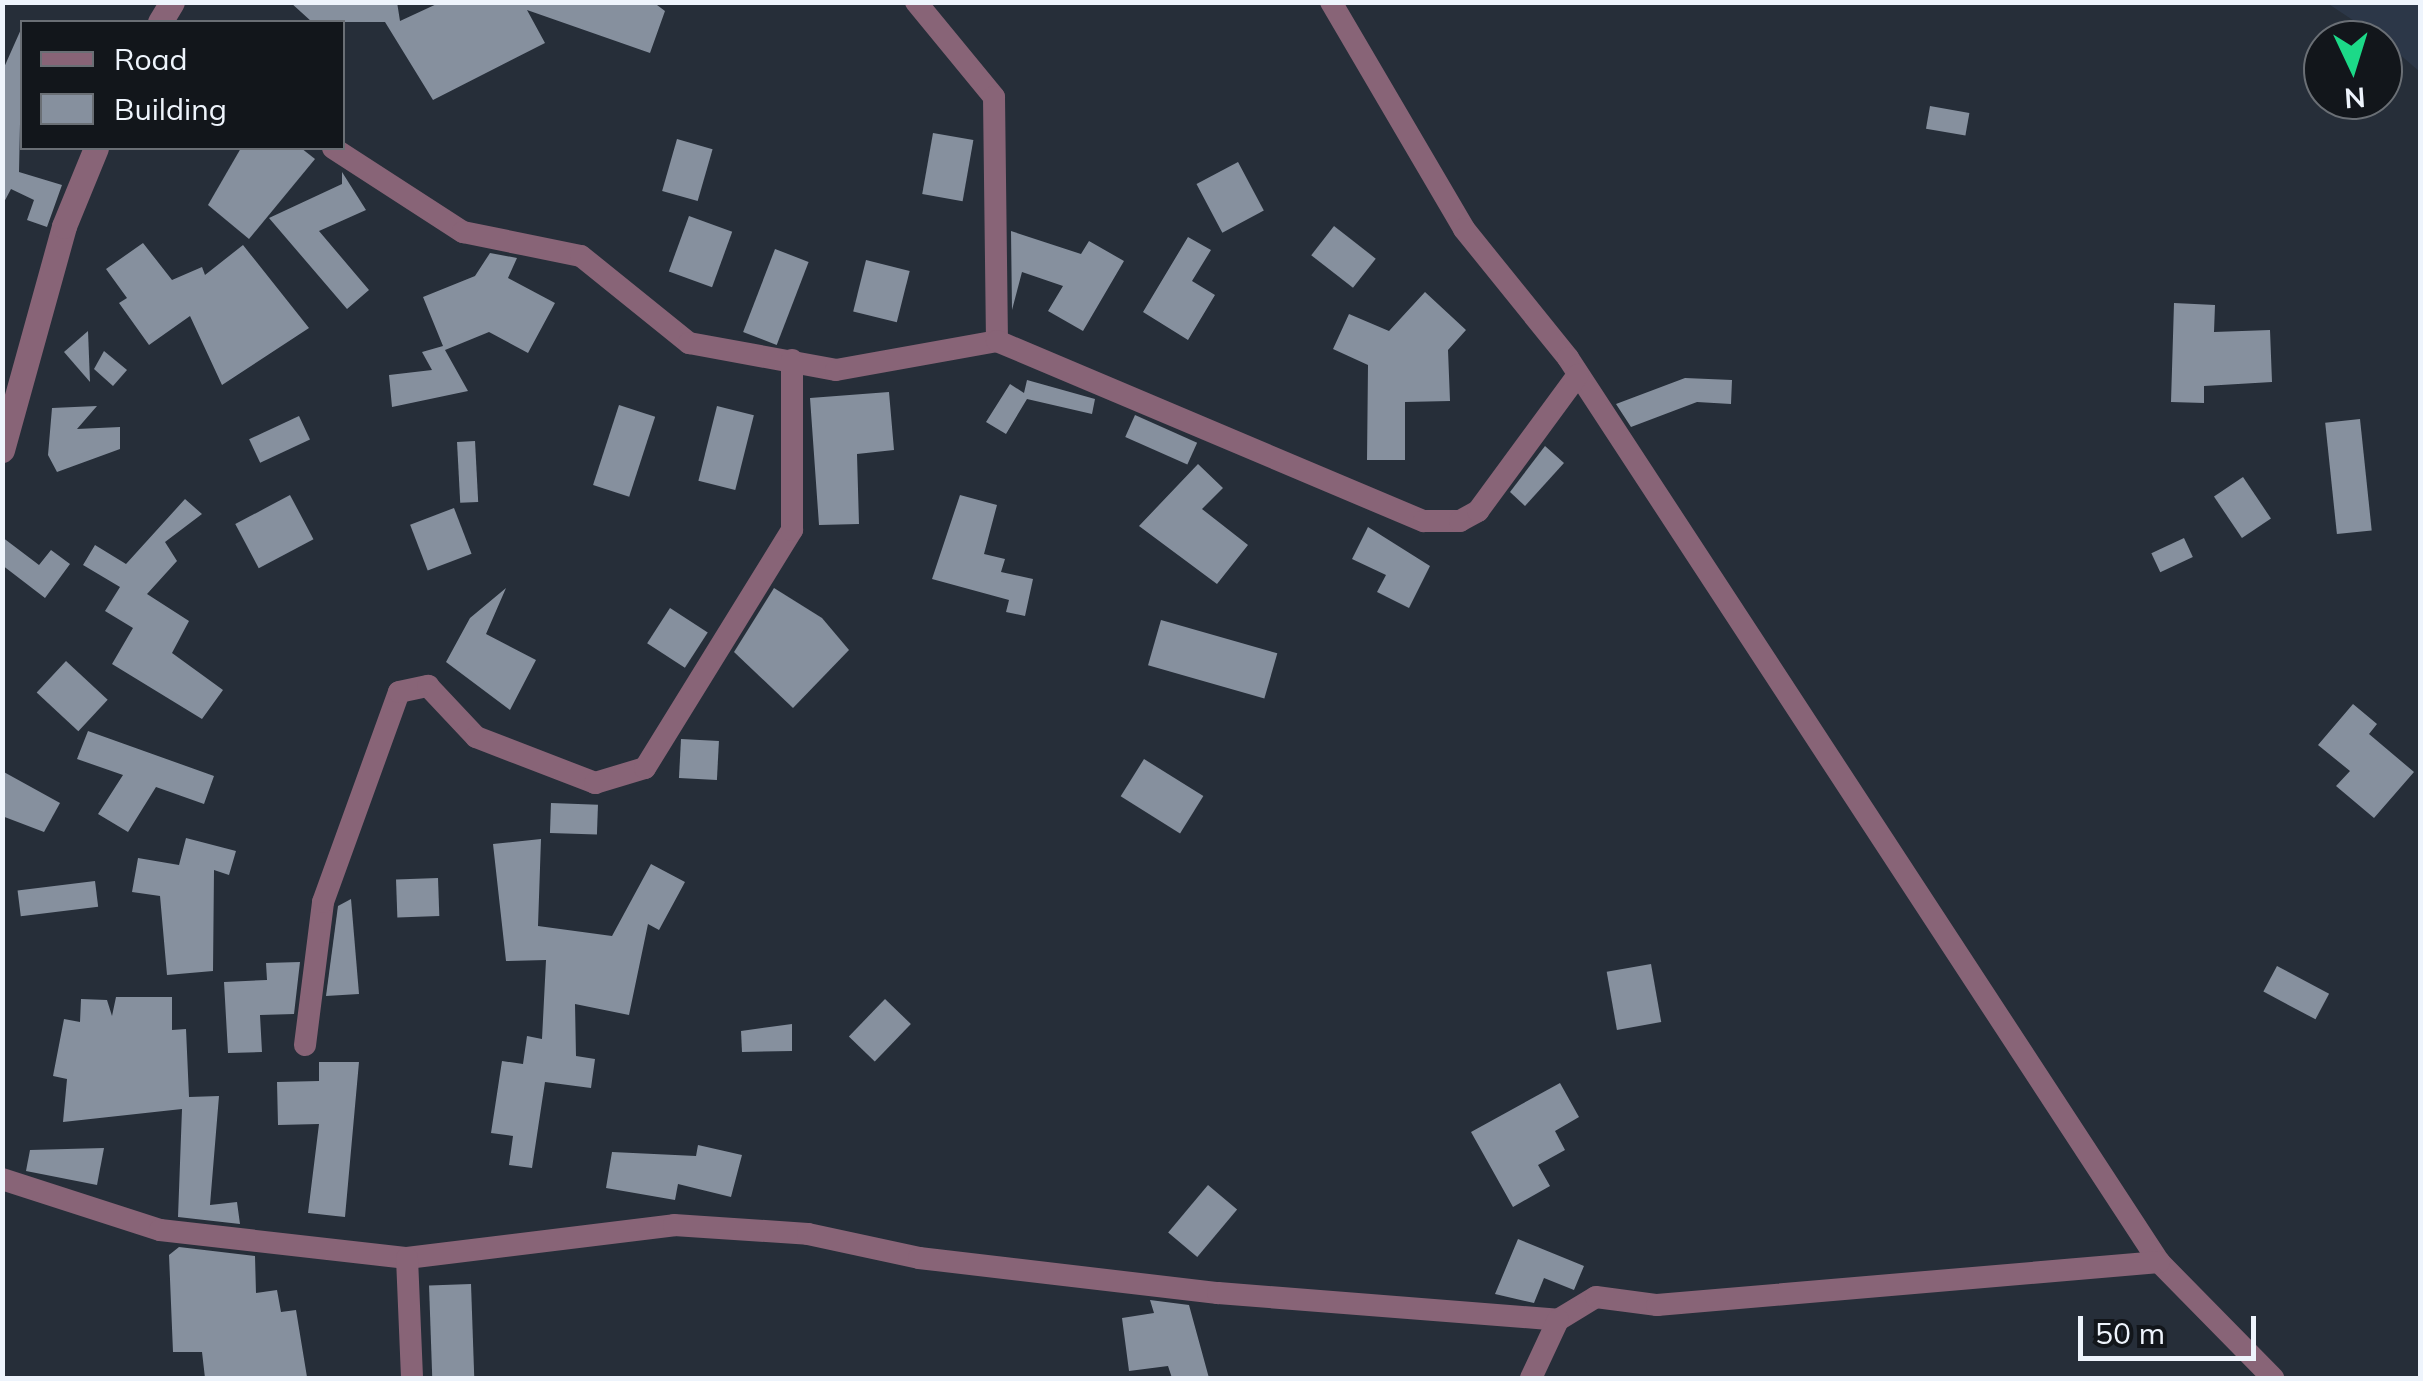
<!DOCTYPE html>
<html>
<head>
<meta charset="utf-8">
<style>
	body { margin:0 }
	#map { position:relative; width:2423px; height:1381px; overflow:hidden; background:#262e39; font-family:Mulish,sans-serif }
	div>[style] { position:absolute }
	.built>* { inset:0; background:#2c3748 }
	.building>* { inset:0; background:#86909e; transform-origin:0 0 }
	.minor>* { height:22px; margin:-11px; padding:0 11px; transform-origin:11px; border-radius:11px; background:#886477 }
	.tertiary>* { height:25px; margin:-12.5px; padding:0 12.5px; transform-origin:12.5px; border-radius:12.5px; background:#886477 }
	span { translate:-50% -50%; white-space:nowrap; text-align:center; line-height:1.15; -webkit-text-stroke:10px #12161b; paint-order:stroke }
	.frame { position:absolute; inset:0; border:5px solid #eef4fc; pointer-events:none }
	.legend { position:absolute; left:20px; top:20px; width:325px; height:130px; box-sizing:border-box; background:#12161b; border:2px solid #6a6f75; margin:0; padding:12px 18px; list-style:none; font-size:30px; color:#eef4fc }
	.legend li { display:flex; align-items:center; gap:20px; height:50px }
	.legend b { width:50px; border:2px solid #6a6f75 }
	.north { position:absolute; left:2303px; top:20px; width:100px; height:100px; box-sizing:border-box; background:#12161b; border:2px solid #6a6f75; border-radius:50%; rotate:176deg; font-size:28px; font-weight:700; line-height:40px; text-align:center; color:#eef4fc }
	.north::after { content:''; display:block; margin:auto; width:35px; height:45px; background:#1cd988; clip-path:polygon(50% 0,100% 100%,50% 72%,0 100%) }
	.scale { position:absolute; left:2078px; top:1316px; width:178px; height:45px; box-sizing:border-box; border:5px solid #eef4fc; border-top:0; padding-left:12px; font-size:30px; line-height:35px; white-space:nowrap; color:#eef4fc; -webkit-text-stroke:8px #12161b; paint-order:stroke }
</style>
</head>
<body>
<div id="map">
	<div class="built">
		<div style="clip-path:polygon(2327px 3px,2420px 3px,2420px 72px,2383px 40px)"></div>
	</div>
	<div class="building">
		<div style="clip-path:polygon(290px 2px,397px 2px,400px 21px,441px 2px,653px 2px,665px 11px,650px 53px,527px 10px,545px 43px,433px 100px,385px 22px,312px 22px)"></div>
		<div style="clip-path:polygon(22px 27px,19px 172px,62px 185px,47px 227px,27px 220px,34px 200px,11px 189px,2px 206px,2px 72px)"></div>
		<div style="left:1930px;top:106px;width:40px;height:23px;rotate:10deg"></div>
		<div style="left:933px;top:133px;width:41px;height:62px;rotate:10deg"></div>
		<div style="left:677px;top:139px;width:37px;height:54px;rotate:16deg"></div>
		<div style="clip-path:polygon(241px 148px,301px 148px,315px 159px,249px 239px,208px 205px)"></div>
		<div style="left:1238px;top:162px;width:55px;height:47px;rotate:62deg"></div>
		<div style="clip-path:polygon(342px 172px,366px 210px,319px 231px,369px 290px,347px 309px,269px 218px,342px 184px)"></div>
		<div style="left:689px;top:216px;width:46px;height:59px;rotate:20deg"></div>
		<div style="left:1334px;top:226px;width:53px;height:37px;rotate:38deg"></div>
		<div style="clip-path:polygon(1011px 231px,1081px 254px,1089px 241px,1124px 261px,1083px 331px,1048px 311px,1063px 286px,1022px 272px,1012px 310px)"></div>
		<div style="clip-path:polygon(1188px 237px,1211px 250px,1192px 281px,1215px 295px,1188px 340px,1143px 312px)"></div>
		<div style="clip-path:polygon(143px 243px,172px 280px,202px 267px,205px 275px,243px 245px,309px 328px,222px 385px,190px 316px,149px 345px,119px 303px,127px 298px,106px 269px)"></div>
		<div style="left:775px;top:249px;width:36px;height:89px;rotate:21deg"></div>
		<div style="clip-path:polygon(490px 253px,517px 258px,508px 278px,555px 303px,528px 353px,489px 332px,445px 350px,468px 391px,392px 407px,389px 375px,432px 370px,422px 352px,443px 346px,423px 297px,475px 276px)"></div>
		<div style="left:866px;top:260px;width:45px;height:53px;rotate:14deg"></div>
		<div style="clip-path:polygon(1425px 292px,1466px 330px,1448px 350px,1450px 401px,1405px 402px,1405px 460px,1367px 460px,1368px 365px,1333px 349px,1349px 314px,1389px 331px)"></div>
		<div style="clip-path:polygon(2174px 303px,2215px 305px,2214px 332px,2270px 330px,2272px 382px,2204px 386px,2204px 403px,2171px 402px)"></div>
		<div style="clip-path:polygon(88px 331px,90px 382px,64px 352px)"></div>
		<div style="clip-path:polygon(104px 351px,127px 370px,113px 386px,94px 369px)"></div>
		<div style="clip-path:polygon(1685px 378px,1732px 380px,1731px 404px,1697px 402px,1631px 427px,1616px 404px)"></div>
		<div style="clip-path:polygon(1027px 380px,1095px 399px,1092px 414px,1027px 399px,1006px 434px,986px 422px,1010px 384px,1024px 393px)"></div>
		<div style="clip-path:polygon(889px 392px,894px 450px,857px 454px,859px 524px,819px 525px,810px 398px)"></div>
		<div style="left:619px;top:405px;width:38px;height:84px;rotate:18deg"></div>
		<div style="clip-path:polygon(97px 406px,77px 429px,120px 427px,120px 449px,57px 472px,48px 455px,52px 408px)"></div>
		<div style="left:717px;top:406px;width:38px;height:77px;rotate:14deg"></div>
		<div style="left:1135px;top:415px;width:68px;height:24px;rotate:24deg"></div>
		<div style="left:299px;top:416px;width:26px;height:55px;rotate:65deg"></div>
		<div style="left:2360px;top:419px;width:112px;height:35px;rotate:84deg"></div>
		<div style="left:475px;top:441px;width:61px;height:18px;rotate:87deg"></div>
		<div style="clip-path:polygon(1545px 446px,1564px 463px,1525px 506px,1510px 492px)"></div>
		<div style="clip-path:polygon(1198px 464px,1223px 488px,1202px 509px,1248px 545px,1217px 584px,1139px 526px)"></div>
		<div style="left:2243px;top:477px;width:50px;height:35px;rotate:56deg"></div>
		<div style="left:290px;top:495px;width:50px;height:62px;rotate:62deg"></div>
		<div style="clip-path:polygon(960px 495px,997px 505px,984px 554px,1005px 559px,1001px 572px,1033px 579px,1025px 616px,1006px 612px,1009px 600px,932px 579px)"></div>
		<div style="clip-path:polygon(185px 499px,202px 514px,165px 542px,177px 561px,147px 594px,189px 621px,172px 653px,223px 690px,202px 719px,112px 664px,133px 628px,105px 611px,120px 587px,83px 565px,95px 545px,126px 564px)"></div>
		<div style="left:454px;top:508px;width:49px;height:47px;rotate:69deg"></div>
		<div style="clip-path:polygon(1368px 527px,1430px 566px,1409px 608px,1377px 592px,1386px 575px,1352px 559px)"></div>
		<div style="clip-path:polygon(2px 537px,39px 565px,51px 550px,70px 564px,45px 598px,2px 565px)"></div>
		<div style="left:2184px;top:538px;width:21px;height:36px;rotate:65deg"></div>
		<div style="clip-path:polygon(506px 588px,486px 634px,536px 660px,510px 710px,446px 662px,470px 618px)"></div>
		<div style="clip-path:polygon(774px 588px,822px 618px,849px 650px,793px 708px,734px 652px)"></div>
		<div style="left:670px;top:608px;width:45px;height:42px;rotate:33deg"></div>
		<div style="left:1161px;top:620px;width:121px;height:47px;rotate:16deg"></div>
		<div style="left:66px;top:661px;width:57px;height:43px;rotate:43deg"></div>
		<div style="clip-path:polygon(2353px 704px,2377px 724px,2369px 734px,2414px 772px,2374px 818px,2336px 786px,2350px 771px,2318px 745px)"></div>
		<div style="clip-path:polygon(88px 731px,214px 776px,204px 804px,156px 787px,128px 832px,98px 814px,123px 775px,77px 759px)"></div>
		<div style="left:681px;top:739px;width:38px;height:39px;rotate:3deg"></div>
		<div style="left:1144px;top:759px;width:70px;height:44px;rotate:32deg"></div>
		<div style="clip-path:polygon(2px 771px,60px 803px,44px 832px,2px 816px)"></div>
		<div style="left:551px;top:803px;width:47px;height:30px;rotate:2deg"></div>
		<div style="clip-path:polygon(186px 838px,236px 851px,229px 875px,214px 870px,213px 971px,167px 975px,160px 896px,132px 892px,138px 858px,179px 865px)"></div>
		<div style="clip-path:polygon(541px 839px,538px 926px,612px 936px,651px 864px,685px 882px,659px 930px,648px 924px,629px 1015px,575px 1004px,576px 1056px,595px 1059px,591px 1088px,545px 1082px,532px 1168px,509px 1165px,513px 1136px,491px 1133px,502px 1061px,523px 1064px,527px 1036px,542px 1039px,546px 960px,506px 961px,493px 844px)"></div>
		<div style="left:438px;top:878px;width:38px;height:42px;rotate:88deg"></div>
		<div style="left:95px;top:881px;width:26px;height:78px;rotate:83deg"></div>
		<div style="clip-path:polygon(351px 899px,359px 994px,326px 996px,338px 906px)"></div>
		<div style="clip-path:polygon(300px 962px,294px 1014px,260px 1015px,262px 1052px,228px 1053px,224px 982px,267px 980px,266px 963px)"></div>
		<div style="left:1651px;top:964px;width:59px;height:45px;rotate:80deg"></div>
		<div style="left:2277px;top:966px;width:59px;height:29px;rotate:28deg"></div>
		<div style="clip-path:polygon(116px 997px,172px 997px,172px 1030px,186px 1029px,189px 1097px,219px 1096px,210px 1205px,237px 1202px,240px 1224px,178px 1217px,182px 1109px,63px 1122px,67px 1079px,53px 1076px,64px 1019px,80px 1022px,81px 999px,107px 1000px,112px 1016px)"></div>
		<div style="left:885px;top:999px;width:36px;height:52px;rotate:44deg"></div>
		<div style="clip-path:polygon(792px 1024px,792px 1051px,742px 1052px,741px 1031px)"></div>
		<div style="clip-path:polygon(319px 1062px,359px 1062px,345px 1217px,308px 1213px,319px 1124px,278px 1125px,277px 1082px,319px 1081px)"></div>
		<div style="clip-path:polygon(1560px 1083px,1579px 1117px,1555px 1131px,1565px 1150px,1538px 1165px,1550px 1186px,1513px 1207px,1471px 1132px)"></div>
		<div style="clip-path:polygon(698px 1145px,742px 1155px,731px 1197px,678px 1184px,675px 1200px,606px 1188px,612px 1152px,696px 1156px)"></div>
		<div style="clip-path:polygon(104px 1148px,97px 1185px,26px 1171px,30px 1150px)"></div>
		<div style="left:1208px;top:1185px;width:38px;height:62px;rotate:40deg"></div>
		<div style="clip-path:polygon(1518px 1239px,1584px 1266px,1574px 1290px,1544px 1278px,1534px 1303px,1495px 1294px)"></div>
		<div style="clip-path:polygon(179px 1247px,255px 1256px,256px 1293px,277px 1290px,281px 1312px,296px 1310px,307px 1377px,205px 1378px,202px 1352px,173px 1352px,169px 1255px)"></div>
		<div style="left:471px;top:1284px;width:94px;height:42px;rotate:88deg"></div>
		<div style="clip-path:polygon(1150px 1300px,1189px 1305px,1209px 1378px,1172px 1378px,1168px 1366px,1129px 1371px,1122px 1318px,1154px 1313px)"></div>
	</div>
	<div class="minor">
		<div style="left:916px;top:2px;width:123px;rotate:50.6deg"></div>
		<div style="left:994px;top:97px;width:244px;rotate:89.3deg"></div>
		<div style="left:1331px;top:2px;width:263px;rotate:59.6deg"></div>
		<div style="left:1464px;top:229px;width:166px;rotate:51.1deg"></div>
		<div style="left:1568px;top:358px;width:1080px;rotate:56.82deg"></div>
		<div style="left:2159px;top:1262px;width:163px;rotate:45.5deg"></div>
		<div style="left:333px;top:148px;width:155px;rotate:32.9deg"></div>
		<div style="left:463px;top:232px;width:120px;rotate:11.5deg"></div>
		<div style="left:581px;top:256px;width:139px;rotate:38.9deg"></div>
		<div style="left:689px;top:343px;width:149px;rotate:10.4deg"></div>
		<div style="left:836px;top:370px;width:164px;rotate:-10.2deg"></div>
		<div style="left:997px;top:341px;width:463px;rotate:22.9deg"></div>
		<div style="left:1424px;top:521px;width:36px"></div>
		<div style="left:1460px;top:521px;width:21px;rotate:-29deg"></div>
		<div style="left:1478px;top:511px;width:169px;rotate:-53.7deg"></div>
		<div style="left:305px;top:1045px;width:144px;rotate:-82.8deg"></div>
		<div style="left:323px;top:902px;width:223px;rotate:-70.1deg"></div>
		<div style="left:399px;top:692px;width:30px;rotate:-12deg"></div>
		<div style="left:428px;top:686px;width:70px;rotate:46.7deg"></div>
		<div style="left:476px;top:737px;width:128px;rotate:21.1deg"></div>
		<div style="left:595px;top:783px;width:52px;rotate:-16.7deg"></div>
		<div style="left:645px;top:768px;width:280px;rotate:-58.3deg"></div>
		<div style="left:792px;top:530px;width:170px;rotate:-90deg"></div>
		<div style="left:2px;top:1179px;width:166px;rotate:17.9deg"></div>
		<div style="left:160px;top:1230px;width:249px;rotate:6.5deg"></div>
		<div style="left:407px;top:1258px;width:269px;rotate:-7deg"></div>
		<div style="left:674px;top:1225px;width:134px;rotate:3.8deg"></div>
		<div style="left:808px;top:1234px;width:114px;rotate:12.2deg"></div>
		<div style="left:919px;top:1258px;width:301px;rotate:6.7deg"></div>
		<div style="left:1218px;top:1293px;width:341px;rotate:4.5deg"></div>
		<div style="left:1558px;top:1320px;width:44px;rotate:-31.2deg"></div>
		<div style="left:1596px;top:1297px;width:62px;rotate:7.5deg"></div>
		<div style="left:1657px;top:1305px;width:504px;rotate:-4.9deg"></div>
		<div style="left:407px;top:1258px;width:120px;rotate:87.6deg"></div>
		<div style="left:1531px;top:1378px;width:64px;rotate:-65deg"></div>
	</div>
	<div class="tertiary">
		<div style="left:160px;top:22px;width:23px;rotate:-59deg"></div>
		<div style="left:2px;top:450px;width:232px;rotate:-74.5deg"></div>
		<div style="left:64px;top:226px;width:84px;rotate:-67.7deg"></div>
	</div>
	<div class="frame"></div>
	<ul class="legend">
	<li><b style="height:12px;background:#886477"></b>Road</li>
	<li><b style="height:28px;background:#86909e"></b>Building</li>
	</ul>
	<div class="north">N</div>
	<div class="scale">50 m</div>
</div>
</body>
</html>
